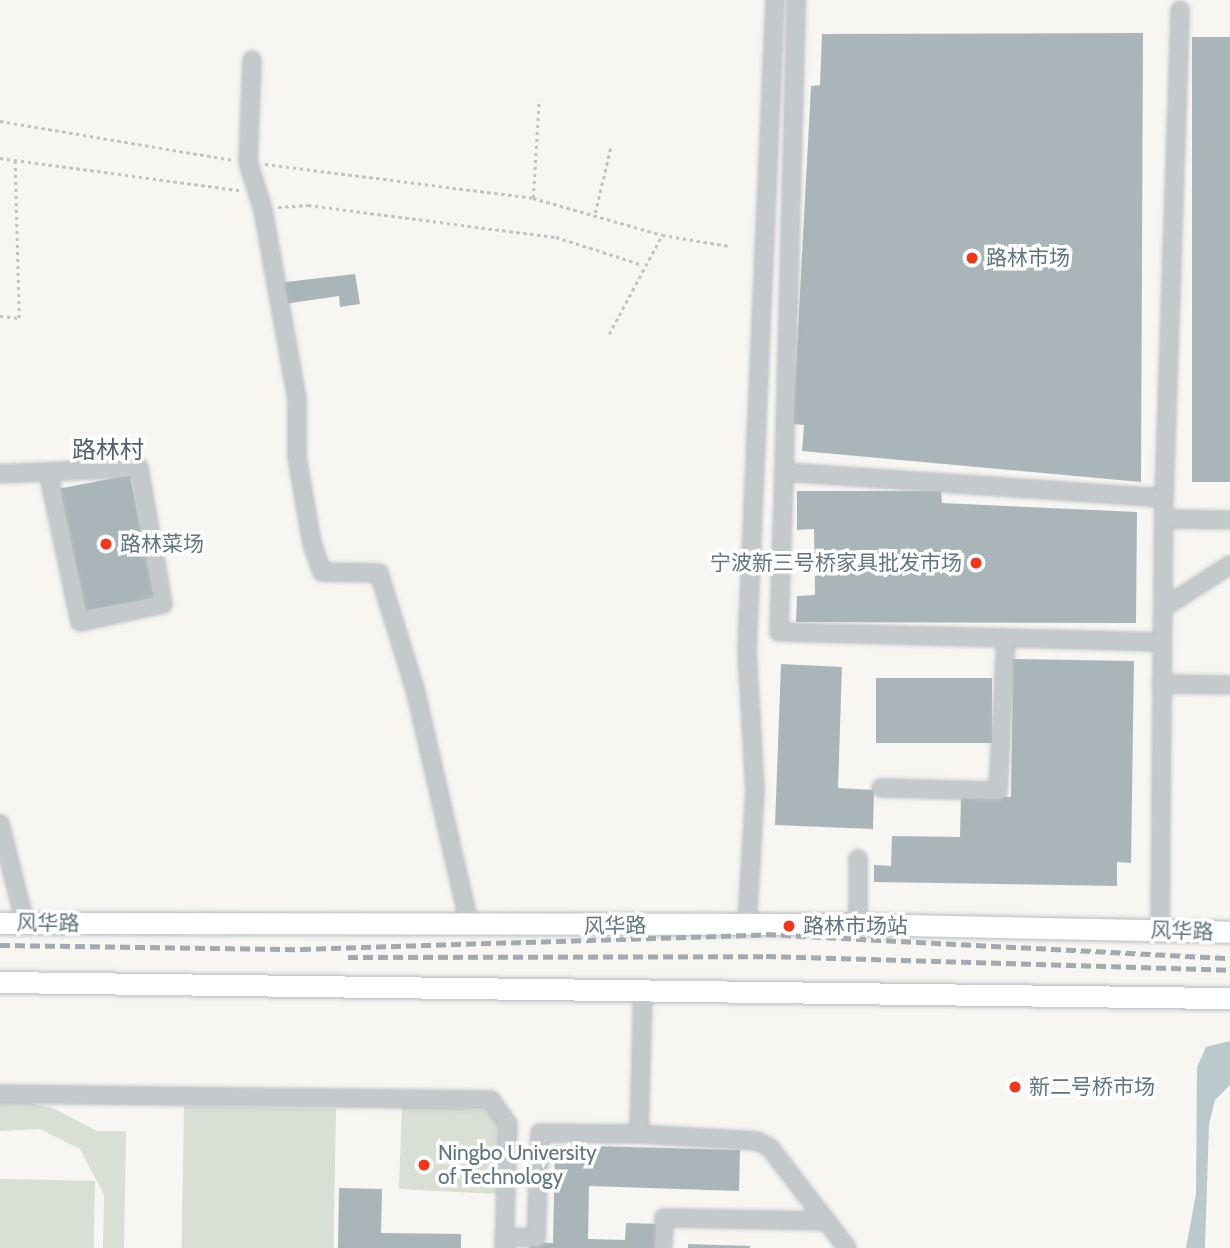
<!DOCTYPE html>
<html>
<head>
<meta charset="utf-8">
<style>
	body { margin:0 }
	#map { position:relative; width:1230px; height:1248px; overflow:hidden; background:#f7f6f3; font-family:Cabin,"Noto Sans SC",sans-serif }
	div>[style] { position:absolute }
	.green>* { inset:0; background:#d9dfd4; transform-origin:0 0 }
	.water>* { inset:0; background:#bac9cc }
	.building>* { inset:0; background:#aab5b9; transform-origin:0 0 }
	.path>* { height:2.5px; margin-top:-1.25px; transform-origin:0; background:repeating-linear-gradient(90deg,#c0c2c4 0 3.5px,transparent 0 7px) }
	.roads { filter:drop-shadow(0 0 2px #b7bcbf) drop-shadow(0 0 2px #b7bcbf) }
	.minor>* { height:16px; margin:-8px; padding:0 8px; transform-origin:8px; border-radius:8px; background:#c4c9cb }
	.major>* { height:21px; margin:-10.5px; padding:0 10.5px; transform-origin:10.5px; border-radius:10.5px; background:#fff }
	.rail>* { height:4.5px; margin-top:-2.25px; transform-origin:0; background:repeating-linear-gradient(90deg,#a2aaaf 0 10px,transparent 0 15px) }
	.dots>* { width:19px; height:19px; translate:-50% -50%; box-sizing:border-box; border:4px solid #fff; border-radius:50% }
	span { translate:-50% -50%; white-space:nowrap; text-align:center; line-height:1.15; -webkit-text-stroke:7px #fff; paint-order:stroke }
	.poi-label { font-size:21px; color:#607580 }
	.left { translate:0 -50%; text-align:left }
	.right { translate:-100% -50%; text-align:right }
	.street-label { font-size:21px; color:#607580 }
	.quarter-label { font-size:24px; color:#52626b }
</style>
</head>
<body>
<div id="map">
	<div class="green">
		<div style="clip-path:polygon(15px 1100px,53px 1108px,97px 1131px,126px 1131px,124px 1248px,103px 1248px,104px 1195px,80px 1149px,40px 1129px,0 1131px,0 1101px)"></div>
		<div style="clip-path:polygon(402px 1105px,494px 1111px,500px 1117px,497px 1194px,399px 1189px)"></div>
		<div style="left:184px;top:1106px;width:152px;height:142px;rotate:1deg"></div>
		<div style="left:0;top:1179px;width:95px;height:69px;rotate:1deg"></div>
	</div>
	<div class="water">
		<div style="clip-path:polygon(1230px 1041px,1230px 1085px,1215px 1100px,1209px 1124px,1205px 1248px,1186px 1248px,1196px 1194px,1197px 1067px,1206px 1047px)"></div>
	</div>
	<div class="building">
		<div style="clip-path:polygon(1143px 33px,1141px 482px,802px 451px,804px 425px,793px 424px,811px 86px,820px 85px,822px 34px)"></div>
		<div style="left:1192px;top:37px;width:38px;height:445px"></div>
		<div style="clip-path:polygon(355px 274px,360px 304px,340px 307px,339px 296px,284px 304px,277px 283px)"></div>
		<div style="left:130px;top:475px;width:125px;height:74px;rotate:79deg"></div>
		<div style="clip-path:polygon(797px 491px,941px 491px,942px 503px,1137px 512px,1136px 623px,796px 622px,797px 596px,815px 595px,814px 529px,797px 530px)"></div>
		<div style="clip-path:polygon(1013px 659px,1134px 661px,1131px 863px,1117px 862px,1117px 886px,874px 882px,874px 865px,891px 866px,892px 836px,960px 837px,961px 796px,1011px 797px)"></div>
		<div style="clip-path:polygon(781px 664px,842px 667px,838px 788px,874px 790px,873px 829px,775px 825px)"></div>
		<div style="left:876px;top:678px;width:116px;height:65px"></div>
		<div style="clip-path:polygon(555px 1145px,740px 1150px,739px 1191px,589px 1186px,588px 1239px,625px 1240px,626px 1223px,661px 1224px,660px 1248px,529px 1248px,529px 1242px,553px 1243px)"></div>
		<div style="clip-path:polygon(339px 1188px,382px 1189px,381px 1233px,461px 1234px,461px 1248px,338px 1248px)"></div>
		<div style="clip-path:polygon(688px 1244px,750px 1246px,750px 1248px,688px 1248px)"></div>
	</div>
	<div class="path">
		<div style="left:0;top:121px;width:237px;rotate:9.5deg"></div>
		<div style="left:0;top:158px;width:245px;rotate:7.7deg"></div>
		<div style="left:265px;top:164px;width:270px;rotate:7.2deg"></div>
		<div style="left:533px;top:198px;width:134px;rotate:16deg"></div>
		<div style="left:662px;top:235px;width:68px;rotate:9.3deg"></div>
		<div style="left:533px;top:198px;width:98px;rotate:-86.5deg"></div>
		<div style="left:278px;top:207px;width:30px;rotate:-4deg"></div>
		<div style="left:308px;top:205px;width:250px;rotate:7.4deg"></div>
		<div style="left:556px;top:237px;width:91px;rotate:17.8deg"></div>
		<div style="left:595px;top:213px;width:69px;rotate:-76.6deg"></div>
		<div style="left:0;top:316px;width:19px;rotate:6deg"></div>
		<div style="left:19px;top:318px;width:158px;rotate:-91.5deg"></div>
		<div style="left:609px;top:334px;width:112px;rotate:-61.8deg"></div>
	</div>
	<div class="roads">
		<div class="minor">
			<div style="left:252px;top:60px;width:102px;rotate:92.2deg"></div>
			<div style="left:248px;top:162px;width:50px;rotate:72.6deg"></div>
			<div style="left:263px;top:210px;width:192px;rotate:79.8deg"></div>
			<div style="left:297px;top:399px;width:58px;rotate:90deg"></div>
			<div style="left:297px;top:457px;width:88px;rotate:80.2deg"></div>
			<div style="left:312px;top:544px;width:30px;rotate:70deg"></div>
			<div style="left:322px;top:572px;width:57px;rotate:1deg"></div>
			<div style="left:379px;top:573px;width:121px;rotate:72.8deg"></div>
			<div style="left:415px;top:689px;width:244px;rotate:77deg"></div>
			<div style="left:784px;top:472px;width:472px;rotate:-88.5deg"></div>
			<div style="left:0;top:474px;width:139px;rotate:-2.5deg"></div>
			<div style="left:139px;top:468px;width:138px;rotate:80deg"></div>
			<div style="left:163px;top:604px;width:85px;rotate:167.8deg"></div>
			<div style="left:80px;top:622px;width:153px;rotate:-102deg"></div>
			<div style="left:1164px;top:498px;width:488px;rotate:-88.1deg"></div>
			<div style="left:1164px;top:519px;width:66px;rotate:0.9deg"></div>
			<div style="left:1163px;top:608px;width:80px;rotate:-32.7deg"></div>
			<div style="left:1161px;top:684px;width:69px;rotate:0.8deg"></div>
			<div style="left:881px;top:788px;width:117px;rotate:1.5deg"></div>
			<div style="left:998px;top:791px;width:153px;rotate:-87deg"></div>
			<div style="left:0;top:824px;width:102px;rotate:75.8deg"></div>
			<div style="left:858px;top:859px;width:65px;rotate:90deg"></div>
			<div style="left:747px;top:925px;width:135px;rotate:-86.6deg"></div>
			<div style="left:755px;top:790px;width:140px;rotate:-93.3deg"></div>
			<div style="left:747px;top:650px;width:651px;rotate:-87.53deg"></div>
			<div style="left:1160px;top:930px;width:432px;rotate:-89.5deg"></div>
			<div style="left:1164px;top:498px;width:381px;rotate:-176.1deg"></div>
			<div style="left:784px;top:472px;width:160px;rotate:91.8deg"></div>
			<div style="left:779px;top:632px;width:383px;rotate:1.5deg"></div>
			<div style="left:0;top:1094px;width:491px;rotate:0.7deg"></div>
			<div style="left:491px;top:1100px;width:29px;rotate:55deg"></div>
			<div style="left:508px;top:1124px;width:124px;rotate:91.8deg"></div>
			<div style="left:639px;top:1134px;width:118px;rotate:3.4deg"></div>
			<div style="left:757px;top:1141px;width:15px;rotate:28deg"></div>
			<div style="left:770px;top:1148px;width:126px;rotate:52.4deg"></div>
			<div style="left:504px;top:1237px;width:32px;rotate:2deg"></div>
			<div style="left:536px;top:1238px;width:105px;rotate:-87.8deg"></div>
			<div style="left:540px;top:1133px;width:99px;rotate:0.6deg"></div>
			<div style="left:639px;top:1134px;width:142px;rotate:-88.4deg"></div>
			<div style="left:663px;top:1248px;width:30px;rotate:-88deg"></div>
			<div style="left:664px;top:1218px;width:162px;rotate:1.1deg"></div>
		</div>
		<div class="major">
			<div style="left:0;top:923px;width:858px;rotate:0.07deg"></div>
			<div style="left:858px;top:924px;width:372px;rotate:1.2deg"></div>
			<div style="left:0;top:982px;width:1230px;rotate:0.75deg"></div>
		</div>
	</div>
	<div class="rail">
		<div style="left:0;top:945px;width:301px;rotate:0.8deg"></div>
		<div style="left:301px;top:949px;width:465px;rotate:-1.8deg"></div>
		<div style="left:766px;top:934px;width:465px;rotate:3deg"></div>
		<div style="left:348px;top:957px;width:418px;rotate:-0.1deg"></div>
		<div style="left:766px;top:956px;width:464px;rotate:1.7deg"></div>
	</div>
	<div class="dots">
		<div style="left:972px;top:258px;background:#ee371c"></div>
		<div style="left:106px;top:544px;background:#ee371c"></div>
		<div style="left:976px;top:563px;background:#ee371c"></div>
		<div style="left:789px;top:926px;background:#ee371c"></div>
		<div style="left:1015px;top:1087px;background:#ee371c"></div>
		<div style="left:424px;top:1165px;background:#ee371c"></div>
	</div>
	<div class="poi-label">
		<span class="left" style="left:986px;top:258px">路林市场</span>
		<span class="left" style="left:120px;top:544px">路林菜场</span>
		<span class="right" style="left:962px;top:563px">宁波新三号桥家具批发市场</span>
		<span class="left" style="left:803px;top:926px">路林市场站</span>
		<span class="left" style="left:1029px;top:1087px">新二号桥市场</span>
		<span class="left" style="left:438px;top:1165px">Ningbo University<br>of Technology</span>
	</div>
	<div class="street-label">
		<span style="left:48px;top:923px;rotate:1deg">风华路</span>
		<span style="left:615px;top:926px;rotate:-1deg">风华路</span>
		<span style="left:1182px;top:931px;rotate:2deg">风华路</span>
	</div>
	<div class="quarter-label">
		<span style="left:108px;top:450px">路林村</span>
	</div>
</div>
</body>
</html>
